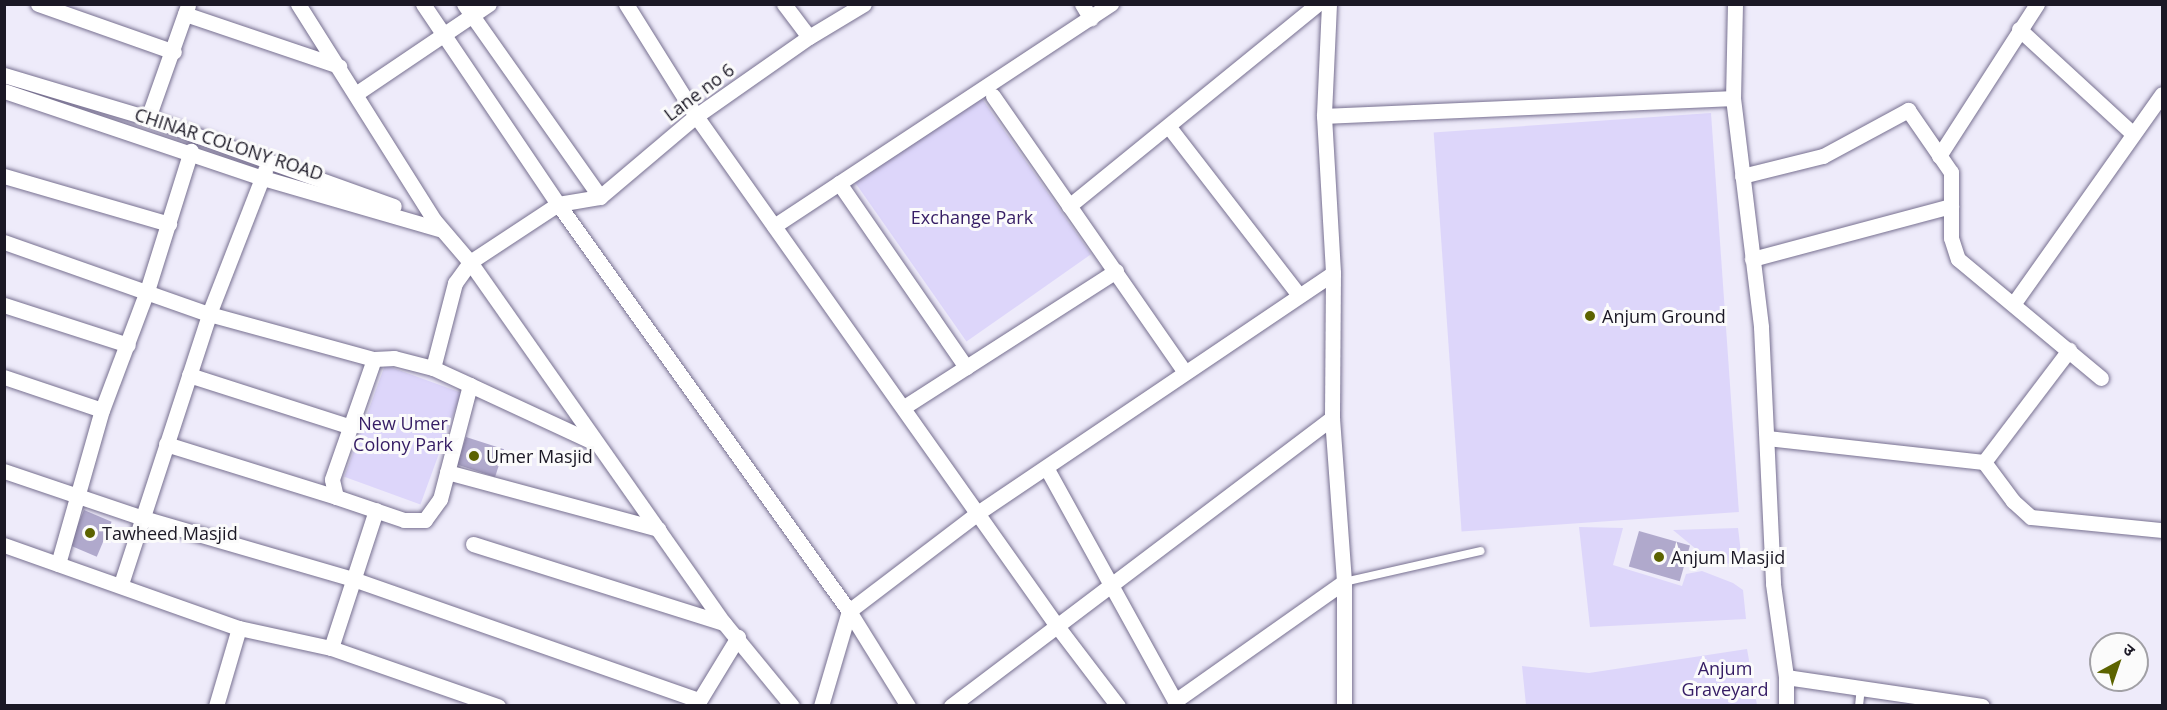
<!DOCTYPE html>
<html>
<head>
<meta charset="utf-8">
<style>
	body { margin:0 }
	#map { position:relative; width:2167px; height:710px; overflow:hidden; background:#eeebfa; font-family:"Open Sans","Noto Sans Devanagari",sans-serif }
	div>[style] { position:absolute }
	.green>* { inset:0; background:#ddd6fa; transform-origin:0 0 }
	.building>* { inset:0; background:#b0a9cc; transform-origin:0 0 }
	.roads { filter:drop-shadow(0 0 2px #777090) drop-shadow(0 0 2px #777090) }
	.service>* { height:8px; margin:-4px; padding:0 4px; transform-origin:4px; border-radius:4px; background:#fff }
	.minor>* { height:15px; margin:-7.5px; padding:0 7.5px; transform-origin:7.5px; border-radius:7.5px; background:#fff }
	.dots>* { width:16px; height:16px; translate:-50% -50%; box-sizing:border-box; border:3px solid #fbfbfb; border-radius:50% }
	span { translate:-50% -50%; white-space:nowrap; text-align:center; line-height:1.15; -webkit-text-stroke:6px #fbfbfb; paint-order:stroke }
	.street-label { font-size:18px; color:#1b1825 }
	.park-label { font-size:18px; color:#351c64 }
	.poi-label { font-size:18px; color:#1b1825 }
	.left { translate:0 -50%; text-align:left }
	.frame { position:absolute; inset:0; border:6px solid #1b1825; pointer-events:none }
	.north { position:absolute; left:2089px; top:632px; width:60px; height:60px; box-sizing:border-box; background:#fbfbfb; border:2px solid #a1a0a5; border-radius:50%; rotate:40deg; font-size:16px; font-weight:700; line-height:24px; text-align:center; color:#1b1825 }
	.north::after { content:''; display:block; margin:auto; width:21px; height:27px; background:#5c6300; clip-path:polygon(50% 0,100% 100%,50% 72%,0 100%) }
</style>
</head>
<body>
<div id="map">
	<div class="green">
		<div style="left:978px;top:93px;width:197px;height:152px;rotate:55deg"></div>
		<div style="left:1711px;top:113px;width:400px;height:278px;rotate:86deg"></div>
		<div style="left:385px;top:365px;width:81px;height:119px;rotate:20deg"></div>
		<div style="clip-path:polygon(1579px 527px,1623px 528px,1613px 565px,1682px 586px,1686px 574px,1702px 571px,1733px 583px,1743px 590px,1746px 619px,1590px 627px)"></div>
		<div style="clip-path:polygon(1738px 528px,1743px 569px,1702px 554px,1673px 530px)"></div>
		<div style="clip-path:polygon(1747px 649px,1757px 705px,1526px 705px,1522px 666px,1589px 673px)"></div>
	</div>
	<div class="building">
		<div style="left:466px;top:437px;width:40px;height:29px;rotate:18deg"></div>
		<div style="left:84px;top:510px;width:30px;height:38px;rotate:23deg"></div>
		<div style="left:1639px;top:531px;width:53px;height:37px;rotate:16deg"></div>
	</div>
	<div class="roads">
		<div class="service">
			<div style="left:1344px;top:582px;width:140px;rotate:-12.8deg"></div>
			<div style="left:1859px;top:706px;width:19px;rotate:-84deg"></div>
		</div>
		<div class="minor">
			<div style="left:38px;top:4px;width:144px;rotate:19.4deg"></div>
			<div style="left:298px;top:4px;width:255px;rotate:57.8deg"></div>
			<div style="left:434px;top:220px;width:55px;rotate:49.4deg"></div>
			<div style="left:470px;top:262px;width:441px;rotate:54.9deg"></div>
			<div style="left:724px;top:623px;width:107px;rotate:50.7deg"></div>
			<div style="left:423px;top:4px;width:241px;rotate:56deg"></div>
			<div style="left:558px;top:204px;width:500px;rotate:54.44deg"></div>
			<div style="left:849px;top:611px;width:112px;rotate:58.2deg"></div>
			<div style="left:464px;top:4px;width:236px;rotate:54.8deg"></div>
			<div style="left:626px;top:4px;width:132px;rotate:58deg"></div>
			<div style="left:696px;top:116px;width:625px;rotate:54.71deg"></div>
			<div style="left:1057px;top:626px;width:101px;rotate:52.7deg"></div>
			<div style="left:784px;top:4px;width:41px;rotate:52.9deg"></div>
			<div style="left:1082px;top:4px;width:17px;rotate:59deg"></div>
			<div style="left:1329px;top:4px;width:112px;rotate:92.6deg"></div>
			<div style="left:1324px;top:116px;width:157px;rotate:86.7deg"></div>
			<div style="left:1333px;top:273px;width:145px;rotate:90.4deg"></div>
			<div style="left:1332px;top:418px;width:164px;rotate:85.8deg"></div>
			<div style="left:1344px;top:582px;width:124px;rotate:90deg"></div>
			<div style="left:1735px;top:4px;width:94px;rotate:91.2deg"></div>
			<div style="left:1733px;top:98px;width:231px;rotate:83deg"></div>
			<div style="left:1761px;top:327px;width:257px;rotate:87.3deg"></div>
			<div style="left:1773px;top:584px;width:94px;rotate:82deg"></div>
			<div style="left:1786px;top:677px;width:198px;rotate:8.4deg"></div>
			<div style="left:185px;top:14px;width:163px;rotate:18.7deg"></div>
			<div style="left:2019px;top:29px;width:155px;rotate:42.6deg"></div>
			<div style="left:4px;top:75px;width:150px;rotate:16.6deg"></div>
			<div style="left:148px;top:118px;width:261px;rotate:19.7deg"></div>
			<div style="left:4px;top:91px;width:273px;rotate:18.6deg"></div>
			<div style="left:263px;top:178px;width:186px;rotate:16.2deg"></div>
			<div style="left:357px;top:93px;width:159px;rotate:-34deg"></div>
			<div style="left:993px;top:96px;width:336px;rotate:55.2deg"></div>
			<div style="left:1324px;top:116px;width:409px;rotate:-2.5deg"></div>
			<div style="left:148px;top:118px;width:120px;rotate:-70.5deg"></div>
			<div style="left:1169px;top:127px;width:212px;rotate:52.3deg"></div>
			<div style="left:1939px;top:156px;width:181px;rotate:-57.2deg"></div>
			<div style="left:4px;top:176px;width:172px;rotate:16.2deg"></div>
			<div style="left:1742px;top:176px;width:83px;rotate:-13.9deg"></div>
			<div style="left:1823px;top:156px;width:97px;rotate:-28.4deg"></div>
			<div style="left:1908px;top:110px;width:75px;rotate:55.3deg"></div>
			<div style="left:1951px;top:172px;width:66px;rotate:90deg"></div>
			<div style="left:1951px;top:238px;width:22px;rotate:72deg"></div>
			<div style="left:1958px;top:259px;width:186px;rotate:39.8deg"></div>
			<div style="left:839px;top:183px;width:224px;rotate:55.4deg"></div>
			<div style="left:1069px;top:206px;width:321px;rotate:-39.1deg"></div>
			<div style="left:774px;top:226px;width:404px;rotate:-33.4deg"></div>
			<div style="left:4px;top:242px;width:217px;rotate:19.4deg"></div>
			<div style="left:209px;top:314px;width:171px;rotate:15.3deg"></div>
			<div style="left:1752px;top:259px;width:206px;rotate:-14.9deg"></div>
			<div style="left:2014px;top:303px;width:256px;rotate:-54.7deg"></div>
			<div style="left:4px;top:305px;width:130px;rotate:17.9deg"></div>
			<div style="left:394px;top:358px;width:40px;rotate:14.4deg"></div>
			<div style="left:433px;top:368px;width:41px;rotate:24.7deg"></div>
			<div style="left:470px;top:385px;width:118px;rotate:104.7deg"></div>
			<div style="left:440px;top:499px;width:26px;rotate:126deg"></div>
			<div style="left:425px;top:520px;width:21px;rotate:180deg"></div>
			<div style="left:404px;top:520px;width:72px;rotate:-161.3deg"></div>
			<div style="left:336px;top:497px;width:18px;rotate:-103deg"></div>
			<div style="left:332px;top:479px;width:127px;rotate:-70.7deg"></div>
			<div style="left:374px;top:359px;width:20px;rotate:-3deg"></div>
			<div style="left:433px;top:368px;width:88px;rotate:-75.5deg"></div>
			<div style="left:455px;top:283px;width:26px;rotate:-54deg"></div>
			<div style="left:470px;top:262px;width:105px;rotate:-33.4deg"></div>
			<div style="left:558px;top:204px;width:43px;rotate:-9.5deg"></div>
			<div style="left:600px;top:197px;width:126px;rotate:-40.2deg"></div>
			<div style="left:696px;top:116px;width:138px;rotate:-35deg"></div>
			<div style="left:809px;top:37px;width:64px;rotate:-31deg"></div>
			<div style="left:189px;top:375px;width:170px;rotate:17.8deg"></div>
			<div style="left:4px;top:377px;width:103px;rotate:18.6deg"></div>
			<div style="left:470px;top:385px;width:136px;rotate:24.9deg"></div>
			<div style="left:904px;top:407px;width:252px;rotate:-32.7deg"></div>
			<div style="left:1767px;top:438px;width:218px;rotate:6.3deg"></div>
			<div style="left:1984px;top:462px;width:49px;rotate:53.4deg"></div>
			<div style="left:2013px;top:501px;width:24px;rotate:42deg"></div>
			<div style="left:2031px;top:517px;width:132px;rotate:5.7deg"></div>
			<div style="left:166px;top:444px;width:178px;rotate:17.3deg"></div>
			<div style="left:1984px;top:462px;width:141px;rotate:-52.8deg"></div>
			<div style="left:1047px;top:469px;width:271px;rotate:61.1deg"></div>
			<div style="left:4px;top:471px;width:147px;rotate:18.7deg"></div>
			<div style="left:143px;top:518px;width:219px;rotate:16.2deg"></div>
			<div style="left:353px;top:579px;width:367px;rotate:19.3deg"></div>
			<div style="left:447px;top:472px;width:219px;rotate:15.1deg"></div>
			<div style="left:473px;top:544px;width:263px;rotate:17.5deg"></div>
			<div style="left:4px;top:545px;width:249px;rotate:19.5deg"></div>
			<div style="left:239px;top:628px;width:94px;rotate:12.3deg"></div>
			<div style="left:331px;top:648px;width:177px;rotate:19.2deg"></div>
			<div style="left:58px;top:564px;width:160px;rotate:-74.1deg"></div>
			<div style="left:102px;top:410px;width:127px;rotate:-69.3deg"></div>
			<div style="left:147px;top:291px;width:147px;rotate:-72.6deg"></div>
			<div style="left:121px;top:584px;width:284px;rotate:-71.9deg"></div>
			<div style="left:209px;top:314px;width:155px;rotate:-68.7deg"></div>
			<div style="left:331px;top:648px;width:145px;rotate:-71.9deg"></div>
			<div style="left:1175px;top:701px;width:207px;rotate:-35.2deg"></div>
			<div style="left:216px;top:706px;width:81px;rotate:-73.6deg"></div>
			<div style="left:696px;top:706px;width:81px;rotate:-58.7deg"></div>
			<div style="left:821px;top:706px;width:99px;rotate:-73.6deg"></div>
			<div style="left:849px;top:611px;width:163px;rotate:-37.3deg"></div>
			<div style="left:979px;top:512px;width:427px;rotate:-34deg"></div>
			<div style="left:951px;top:706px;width:478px;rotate:-37.1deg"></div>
			<div style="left:1786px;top:706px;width:29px;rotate:-90deg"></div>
		</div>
	</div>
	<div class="dots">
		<div style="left:1590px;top:316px;background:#5c6300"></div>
		<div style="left:474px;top:456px;background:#5c6300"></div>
		<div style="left:90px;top:533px;background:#5c6300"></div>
		<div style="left:1659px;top:557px;background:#5c6300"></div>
	</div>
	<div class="street-label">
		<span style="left:699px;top:92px;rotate:-37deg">Lane no 6</span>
		<span style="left:229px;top:144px;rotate:18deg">CHINAR COLONY ROAD</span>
	</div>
	<div class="park-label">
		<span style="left:972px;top:217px">Exchange Park</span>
		<span style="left:403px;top:434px">New Umer<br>Colony Park</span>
		<span style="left:1725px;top:679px">Anjum<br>Graveyard</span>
	</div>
	<div class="poi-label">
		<span class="left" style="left:1602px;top:316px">Anjum Ground</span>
		<span class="left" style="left:486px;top:456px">Umer Masjid</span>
		<span class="left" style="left:102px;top:533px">Tawheed Masjid</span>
		<span class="left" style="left:1671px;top:557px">Anjum Masjid</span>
	</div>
	<div class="frame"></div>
	<div class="north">उ</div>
</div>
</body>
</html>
